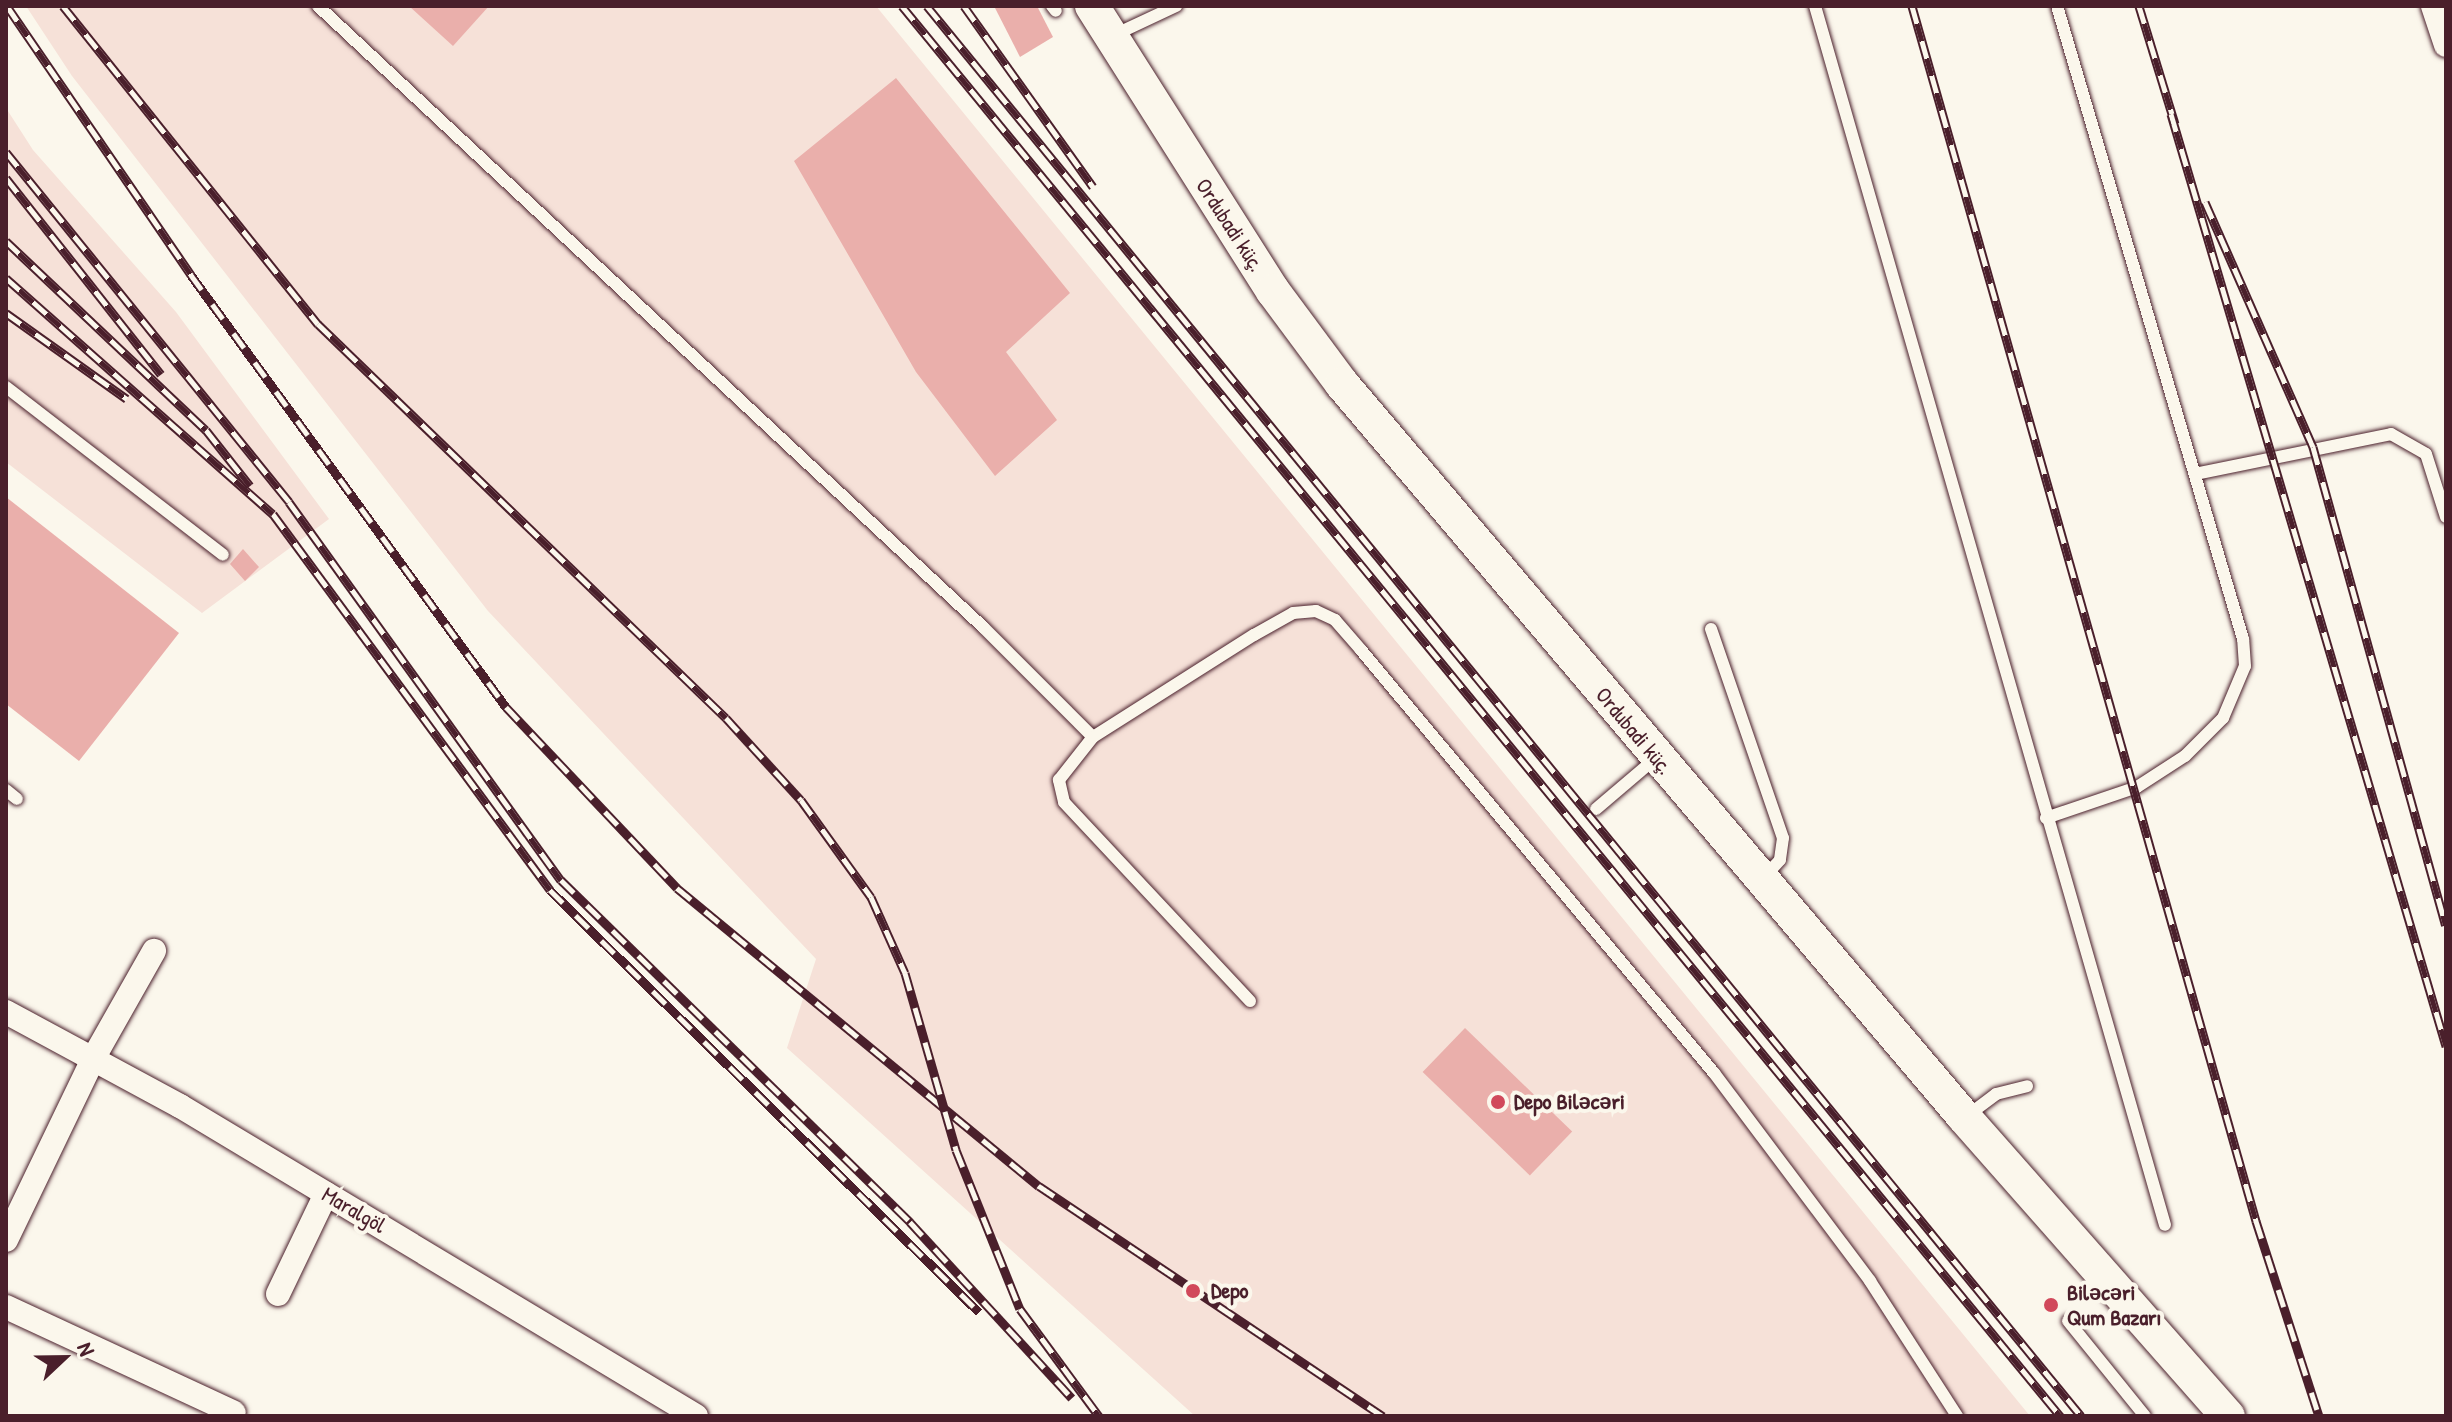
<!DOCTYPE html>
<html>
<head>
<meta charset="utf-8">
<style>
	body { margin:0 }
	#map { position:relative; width:2452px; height:1422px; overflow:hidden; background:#fbf7ec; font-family:"Patrick Hand",sans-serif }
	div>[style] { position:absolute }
	.built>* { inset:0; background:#f6e1d8 }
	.building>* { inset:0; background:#eaafab; transform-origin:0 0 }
	.roads { filter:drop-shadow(0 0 2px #4a1f2b) drop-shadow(0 0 2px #4a1f2b) }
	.service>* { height:12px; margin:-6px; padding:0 6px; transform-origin:6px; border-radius:6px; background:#fbf7ec }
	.minor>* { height:24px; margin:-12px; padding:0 12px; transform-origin:12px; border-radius:12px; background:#fbf7ec }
	.secondary>* { height:34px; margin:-17px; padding:0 17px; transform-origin:17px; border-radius:17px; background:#fbf7ec }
	.rail>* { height:9px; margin-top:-4.5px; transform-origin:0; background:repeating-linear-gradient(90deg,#fbf7ec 0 18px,#4a1f2b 0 36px); box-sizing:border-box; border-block:2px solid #4a1f2b }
	.dots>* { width:22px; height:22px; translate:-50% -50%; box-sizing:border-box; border:4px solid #fbf7ec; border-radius:50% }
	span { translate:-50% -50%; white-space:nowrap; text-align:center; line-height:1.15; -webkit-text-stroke:8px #fbf7ec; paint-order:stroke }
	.street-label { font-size:22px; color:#4a1f2b }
	.poi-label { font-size:22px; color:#4a1f2b; font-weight:700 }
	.left { translate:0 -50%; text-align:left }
	.frame { position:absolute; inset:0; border:8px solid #4a1f2b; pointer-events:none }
	.north { position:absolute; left:24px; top:1318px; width:80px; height:80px; -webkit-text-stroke:6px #fbf7ec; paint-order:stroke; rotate:68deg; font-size:22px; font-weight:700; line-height:32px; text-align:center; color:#4a1f2b }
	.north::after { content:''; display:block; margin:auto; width:28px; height:36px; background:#4a1f2b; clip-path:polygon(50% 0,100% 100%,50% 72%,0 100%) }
</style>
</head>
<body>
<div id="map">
	<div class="built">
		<div style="clip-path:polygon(26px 6px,876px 6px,2030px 1416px,1195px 1416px,787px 1048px,816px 959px,488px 611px,72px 76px)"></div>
		<div style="clip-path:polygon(6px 108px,33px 150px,176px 312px,329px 519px,202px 613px,6px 462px)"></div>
	</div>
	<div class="building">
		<div style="clip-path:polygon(409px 6px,489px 6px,453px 46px)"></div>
		<div style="clip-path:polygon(994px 6px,1037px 6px,1053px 37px,1020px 57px)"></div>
		<div style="clip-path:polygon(896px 78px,1070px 293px,1006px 352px,1057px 420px,995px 476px,916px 372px,794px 161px)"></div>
		<div style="clip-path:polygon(6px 497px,179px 633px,79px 761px,6px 704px)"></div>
		<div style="clip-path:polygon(243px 549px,259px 567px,245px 581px,230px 564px)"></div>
		<div style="left:1465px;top:1028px;width:149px;height:61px;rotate:44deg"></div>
	</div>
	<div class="roads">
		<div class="service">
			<div style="left:318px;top:6px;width:911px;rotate:43.04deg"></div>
			<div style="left:984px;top:628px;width:154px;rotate:45deg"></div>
			<div style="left:1052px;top:6px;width:6px;rotate:51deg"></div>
			<div style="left:1815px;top:6px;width:1268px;rotate:73.98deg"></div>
			<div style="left:1112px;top:36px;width:71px;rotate:-25.1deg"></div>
			<div style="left:6px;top:387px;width:274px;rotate:37.7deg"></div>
			<div style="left:2195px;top:474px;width:200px;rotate:-11.5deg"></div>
			<div style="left:2391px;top:434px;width:40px;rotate:29.7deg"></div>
			<div style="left:2426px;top:454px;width:66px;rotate:72.4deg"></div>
			<div style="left:1711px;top:629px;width:221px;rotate:71deg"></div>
			<div style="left:1783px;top:838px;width:22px;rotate:98deg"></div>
			<div style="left:1780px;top:860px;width:25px;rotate:133deg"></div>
			<div style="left:6px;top:790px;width:14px;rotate:39deg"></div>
			<div style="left:1596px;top:809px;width:80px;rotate:-40.4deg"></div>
			<div style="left:2046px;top:818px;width:96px;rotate:-18.8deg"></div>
			<div style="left:2137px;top:787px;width:57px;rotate:-32.9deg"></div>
			<div style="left:2185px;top:756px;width:54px;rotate:-45deg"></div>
			<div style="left:2223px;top:718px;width:56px;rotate:-67.1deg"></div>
			<div style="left:2245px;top:666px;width:27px;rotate:-94deg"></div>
			<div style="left:2243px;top:639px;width:660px;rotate:-106.37deg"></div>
			<div style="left:1250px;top:1001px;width:272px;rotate:-133.1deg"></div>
			<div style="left:1064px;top:802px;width:23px;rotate:-103deg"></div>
			<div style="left:1059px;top:780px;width:55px;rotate:-51.7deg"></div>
			<div style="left:1093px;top:737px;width:191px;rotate:-32.4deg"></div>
			<div style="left:1254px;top:635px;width:45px;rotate:-29.4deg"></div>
			<div style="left:1293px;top:613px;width:23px;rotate:-5deg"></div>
			<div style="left:1316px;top:611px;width:21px;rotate:25deg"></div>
			<div style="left:1335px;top:620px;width:40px;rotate:49deg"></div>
			<div style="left:1361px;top:650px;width:551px;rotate:50.15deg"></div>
			<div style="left:1714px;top:1073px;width:260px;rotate:53.1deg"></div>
			<div style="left:1870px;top:1281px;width:161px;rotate:57.2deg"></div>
			<div style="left:1967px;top:1116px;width:36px;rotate:-37deg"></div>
			<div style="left:1996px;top:1094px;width:32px;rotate:-14deg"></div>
			<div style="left:2068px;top:1321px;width:122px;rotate:51deg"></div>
		</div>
		<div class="minor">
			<div style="left:2433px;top:6px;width:41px;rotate:71.6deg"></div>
			<div style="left:6px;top:1012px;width:198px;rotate:28.4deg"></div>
			<div style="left:180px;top:1106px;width:602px;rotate:31deg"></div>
			<div style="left:6px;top:1240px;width:203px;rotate:-64.3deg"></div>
			<div style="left:94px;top:1057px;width:122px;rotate:-60.5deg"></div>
			<div style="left:278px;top:1294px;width:111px;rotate:-64.4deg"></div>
			<div style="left:6px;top:1307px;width:251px;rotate:24.9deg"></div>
		</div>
		<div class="secondary">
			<div style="left:1092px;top:6px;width:338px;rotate:57.6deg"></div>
			<div style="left:1273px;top:291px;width:116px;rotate:53.4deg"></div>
			<div style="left:1342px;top:384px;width:961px;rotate:49.68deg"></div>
			<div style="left:1964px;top:1117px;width:399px;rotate:48.6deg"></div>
		</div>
	</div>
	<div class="rail">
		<div style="left:7px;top:6px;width:326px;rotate:55.6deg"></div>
		<div style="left:191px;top:275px;width:535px;rotate:53.9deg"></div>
		<div style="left:506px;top:707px;width:249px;rotate:46.6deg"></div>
		<div style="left:677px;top:888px;width:469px;rotate:39.5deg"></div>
		<div style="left:1039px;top:1186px;width:414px;rotate:33.8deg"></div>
		<div style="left:63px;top:6px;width:408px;rotate:51.3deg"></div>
		<div style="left:318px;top:324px;width:567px;rotate:44deg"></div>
		<div style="left:726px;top:718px;width:111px;rotate:47.6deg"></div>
		<div style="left:801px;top:800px;width:120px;rotate:54.2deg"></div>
		<div style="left:871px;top:897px;width:83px;rotate:65.9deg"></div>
		<div style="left:905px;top:973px;width:184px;rotate:73.9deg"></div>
		<div style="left:956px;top:1150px;width:171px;rotate:68.1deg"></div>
		<div style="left:1020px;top:1309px;width:133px;rotate:53.6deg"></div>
		<div style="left:902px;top:6px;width:1825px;rotate:50.6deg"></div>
		<div style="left:927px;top:6px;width:1822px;rotate:50.7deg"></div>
		<div style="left:964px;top:6px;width:222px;rotate:54.5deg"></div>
		<div style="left:1912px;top:6px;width:1263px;rotate:74.19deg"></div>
		<div style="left:2256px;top:1221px;width:205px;rotate:72.1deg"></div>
		<div style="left:2139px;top:6px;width:123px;rotate:73deg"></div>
		<div style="left:2171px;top:114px;width:972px;rotate:73.56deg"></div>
		<div style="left:6px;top:152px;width:450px;rotate:51deg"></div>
		<div style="left:289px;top:502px;width:466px;rotate:54.3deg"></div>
		<div style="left:561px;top:880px;width:489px;rotate:44.4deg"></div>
		<div style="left:910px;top:1222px;width:239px;rotate:47.4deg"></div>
		<div style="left:6px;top:178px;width:250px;rotate:51.7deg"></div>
		<div style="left:2205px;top:202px;width:268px;rotate:66.2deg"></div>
		<div style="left:2313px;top:447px;width:496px;rotate:74.5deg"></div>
		<div style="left:6px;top:241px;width:275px;rotate:43.4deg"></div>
		<div style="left:206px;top:430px;width:71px;rotate:51.8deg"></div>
		<div style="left:6px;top:278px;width:356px;rotate:41.5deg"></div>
		<div style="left:273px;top:514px;width:467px;rotate:53.6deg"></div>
		<div style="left:550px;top:890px;width:602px;rotate:44.53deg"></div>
		<div style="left:6px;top:313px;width:148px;rotate:35.4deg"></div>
	</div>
	<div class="dots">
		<div style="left:1498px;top:1102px;background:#d1495b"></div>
		<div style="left:1193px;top:1291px;background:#d1495b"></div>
		<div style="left:2051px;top:1305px;background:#d1495b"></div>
	</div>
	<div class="street-label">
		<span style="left:1230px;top:225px;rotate:57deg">Ordubadi küç.</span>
		<span style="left:1634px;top:731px;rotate:50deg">Ordubadi küç.</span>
		<span style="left:354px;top:1210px;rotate:30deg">Maralgöl</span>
	</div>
	<div class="poi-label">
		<span class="left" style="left:1514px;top:1102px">Depo Biləcəri</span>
		<span class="left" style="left:1211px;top:1291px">Depo</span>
		<span class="left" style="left:2067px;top:1305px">Biləcəri<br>Qum Bazarı</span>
	</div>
	<div class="frame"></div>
	<div class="north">N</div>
</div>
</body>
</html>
